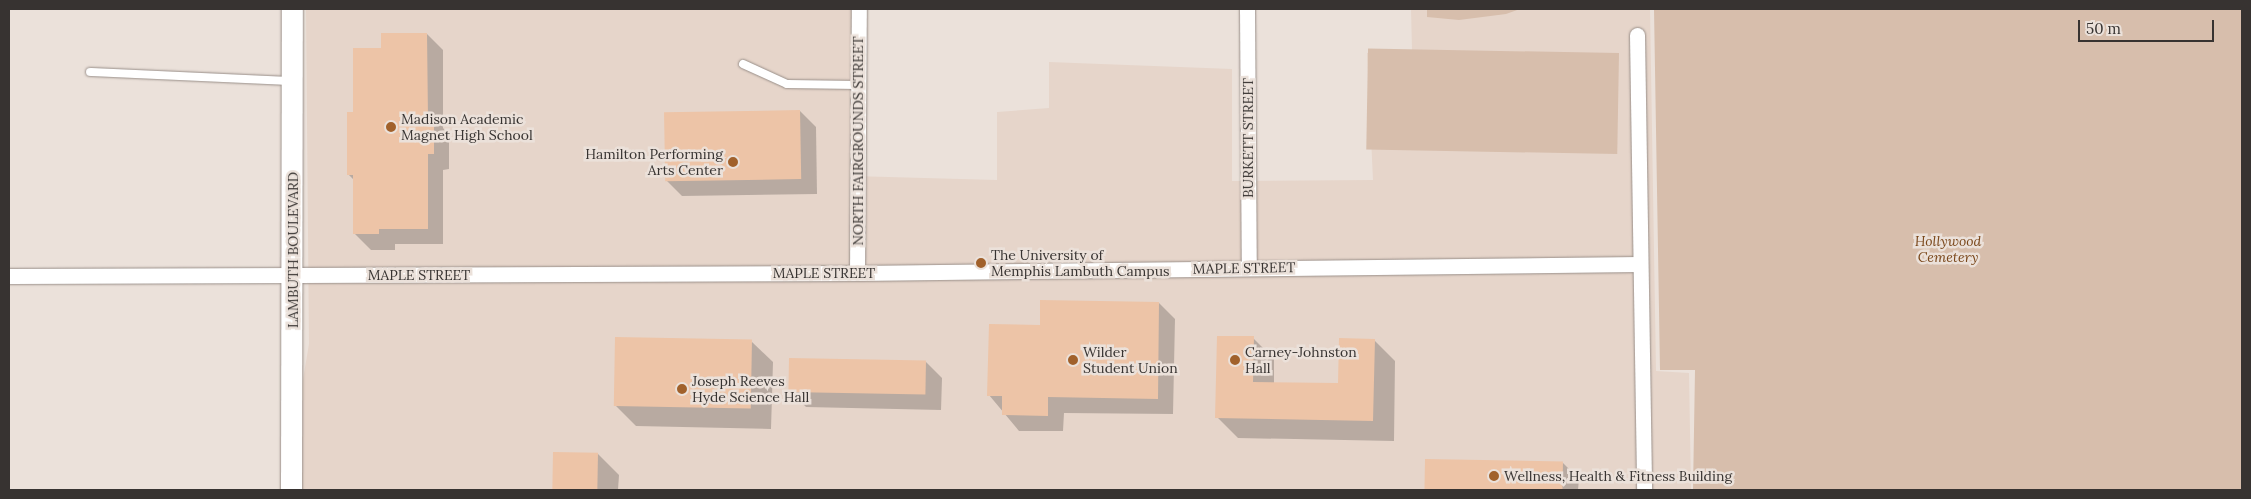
<!DOCTYPE html>
<html>
<head>
<meta charset="utf-8">
<style>
	body { margin:0 }
	#map { position:relative; width:2251px; height:499px; overflow:hidden; background:#ebe1da; font-family:Lora,serif }
	div>[style] { position:absolute }
	.built>* { inset:0; background:#e6d5ca }
	.green>* { inset:0; background:#d7beac; transform-origin:0 0 }
	.shadow>* { inset:0; background:#0003 }
	.building>* { inset:0; background:#edc4a7; transform-origin:0 0 }
	.roads { filter:drop-shadow(0 0 1px #998f89) drop-shadow(0 0 1px #998f89) }
	.lane>* { height:8px; margin:-4px; padding:0 4px; transform-origin:4px; border-radius:4px; background:#fff }
	.street>* { height:15px; margin:-7.5px; padding:0 7.5px; transform-origin:7.5px; border-radius:7.5px; background:#fff }
	.secondary>* { height:21px; margin:-10.5px; padding:0 10.5px; transform-origin:10.5px; border-radius:10.5px; background:#fff }
	.dots>* { width:14px; height:14px; translate:-50% -50%; box-sizing:border-box; border:2px solid #ebe1da; border-radius:50% }
	span { translate:-50% -50%; white-space:nowrap; text-align:center; line-height:1.15; -webkit-text-stroke:5px #ebe1da; paint-order:stroke }
	.poi-label { font-size:14px; color:#373331 }
	.left { translate:0 -50%; text-align:left }
	.right { translate:-100% -50%; text-align:right }
	.street-label { font-size:14px; color:#373331 }
	.park-label { font-size:14px; color:#7a471a; font-style:italic }
	.frame { position:absolute; inset:0; border:10px solid #373331; pointer-events:none }
	.scale { position:absolute; left:2078px; top:20px; width:136px; height:22px; box-sizing:border-box; border:2px solid #373331; border-top:0; padding-left:6px; font-size:15px; line-height:18px; white-space:nowrap; color:#373331; -webkit-text-stroke:4px #ebe1da; paint-order:stroke }
</style>
</head>
<body>
<div id="map">
	<div class="built">
		<div style="clip-path:polygon(306px 9px,852px 9px,852px 176px,997px 180px,997px 112px,1049px 108px,1049px 62px,1232px 69px,1232px 181px,1373px 180px,1367px 53px,1412px 50px,1411px 9px,1650px 9px,1656px 371px,1689px 373px,1691px 490px,301px 490px,300px 397px,309px 344px)"></div>
	</div>
	<div class="green">
		<div style="clip-path:polygon(1427px 9px,1520px 9px,1506px 14px,1459px 20px,1427px 17px)"></div>
		<div style="clip-path:polygon(1654px 9px,2242px 9px,2242px 490px,1693px 490px,1695px 370px,1660px 370px)"></div>
		<div style="left:1619px;top:53px;width:101px;height:251px;rotate:91deg"></div>
	</div>
	<div class="shadow">
		<div style="clip-path:polygon(427px 34px,443px 50px,443px 128px,449px 135px,449px 169px,443px 170px,443px 244px,395px 244px,395px 250px,371px 250px,355px 234px,355px 181px,348px 174px,354px 113px,382px 49px)"></div>
		<div style="clip-path:polygon(800px 111px,816px 127px,817px 194px,682px 196px,666px 180px)"></div>
		<div style="clip-path:polygon(1159px 303px,1175px 319px,1173px 414px,1064px 413px,1063px 431px,1019px 431px,989px 395px,1041px 326px)"></div>
		<div style="clip-path:polygon(1253px 338px,1274px 359px,1274px 383px,1339px 385px,1374px 340px,1395px 361px,1394px 441px,1238px 438px,1217px 417px)"></div>
		<div style="clip-path:polygon(752px 342px,773px 362px,771px 429px,636px 426px,615px 405px)"></div>
		<div style="clip-path:polygon(926px 362px,942px 378px,941px 410px,806px 407px,790px 391px)"></div>
		<div style="clip-path:polygon(555px 453px,598px 454px,619px 475px,618px 490px,554px 490px)"></div>
		<div style="clip-path:polygon(1426px 461px,1563px 463px,1579px 479px,1578px 490px,1426px 490px)"></div>
	</div>
	<div class="building">
		<div style="clip-path:polygon(381px 33px,427px 33px,428px 118px,434px 117px,434px 154px,428px 154px,428px 229px,379px 229px,379px 234px,353px 234px,353px 175px,347px 175px,347px 112px,353px 112px,353px 48px,381px 48px)"></div>
		<div style="left:800px;top:110px;width:69px;height:136px;rotate:89deg"></div>
		<div style="clip-path:polygon(1040px 300px,1159px 302px,1158px 399px,1048px 397px,1048px 416px,1002px 415px,1002px 396px,987px 396px,989px 324px,1040px 325px)"></div>
		<div style="clip-path:polygon(1217px 336px,1254px 336px,1253px 382px,1338px 383px,1339px 338px,1375px 339px,1373px 421px,1215px 418px)"></div>
		<div style="left:615px;top:337px;width:137px;height:69px;rotate:1deg"></div>
		<div style="left:789px;top:358px;width:137px;height:34px;rotate:1deg"></div>
		<div style="left:553px;top:452px;width:45px;height:38px;rotate:1deg"></div>
		<div style="left:1425px;top:459px;width:138px;height:31px;rotate:1deg"></div>
	</div>
	<div class="roads">
		<div class="lane">
			<div style="left:743px;top:64px;width:48px;rotate:24.4deg"></div>
			<div style="left:787px;top:84px;width:71px;rotate:0.8deg"></div>
			<div style="left:90px;top:72px;width:201px;rotate:2.6deg"></div>
		</div>
		<div class="street">
			<div style="left:1247px;top:9px;width:259px;rotate:89.6deg"></div>
			<div style="left:1637px;top:35px;width:455px;rotate:89.1deg"></div>
			<div style="left:857px;top:273px;width:264px;rotate:-89.6deg"></div>
			<div style="left:9px;top:276px;width:848px;rotate:-0.2deg"></div>
			<div style="left:857px;top:273px;width:783px;rotate:-0.66deg"></div>
		</div>
		<div class="secondary">
			<div style="left:291px;top:490px;width:481px;rotate:-89.9deg"></div>
		</div>
	</div>
	<div class="dots">
		<div style="left:391px;top:127px;background:#a1612b"></div>
		<div style="left:733px;top:162px;background:#a1612b"></div>
		<div style="left:981px;top:263px;background:#a1612b"></div>
		<div style="left:1073px;top:360px;background:#a1612b"></div>
		<div style="left:1235px;top:360px;background:#a1612b"></div>
		<div style="left:682px;top:389px;background:#a1612b"></div>
		<div style="left:1494px;top:476px;background:#a1612b"></div>
	</div>
	<div class="poi-label">
		<span class="left" style="left:401px;top:127px">Madison Academic<br>Magnet High School</span>
		<span class="right" style="left:723px;top:162px">Hamilton Performing<br>Arts Center</span>
		<span class="left" style="left:991px;top:263px">The University of<br>Memphis Lambuth Campus</span>
		<span class="left" style="left:1083px;top:360px">Wilder<br>Student Union</span>
		<span class="left" style="left:1245px;top:360px">Carney-Johnston<br>Hall</span>
		<span class="left" style="left:692px;top:389px">Joseph Reeves<br>Hyde Science Hall</span>
		<span class="left" style="left:1504px;top:476px">Wellness, Health &amp; Fitness Building</span>
	</div>
	<div class="street-label">
		<span style="left:1248px;top:138px;rotate:-90deg">BURKETT STREET</span>
		<span style="left:858px;top:141px;rotate:-90deg">NORTH FAIRGROUNDS STREET</span>
		<span style="left:293px;top:250px;rotate:-90deg">LAMBUTH BOULEVARD</span>
		<span style="left:1244px;top:268px;rotate:-1deg">MAPLE STREET</span>
		<span style="left:824px;top:273px">MAPLE STREET</span>
		<span style="left:419px;top:275px">MAPLE STREET</span>
	</div>
	<div class="park-label">
		<span style="left:1948px;top:249px">Hollywood<br>Cemetery</span>
	</div>
	<div class="frame"></div>
	<div class="scale">50 m</div>
</div>
</body>
</html>
